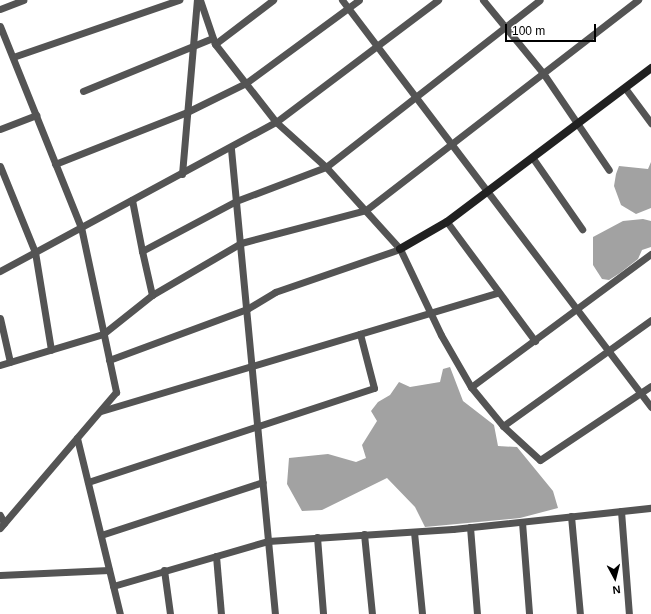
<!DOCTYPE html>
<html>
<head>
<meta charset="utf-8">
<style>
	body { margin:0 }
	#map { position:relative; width:651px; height:614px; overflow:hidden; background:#fff; font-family:Helvetica,sans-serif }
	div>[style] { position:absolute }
	.water>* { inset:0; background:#a2a2a2 }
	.street>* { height:7px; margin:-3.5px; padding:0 3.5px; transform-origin:3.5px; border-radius:3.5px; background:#545454 }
	.secondary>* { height:8px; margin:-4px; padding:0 4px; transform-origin:4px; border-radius:4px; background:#212121 }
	span { translate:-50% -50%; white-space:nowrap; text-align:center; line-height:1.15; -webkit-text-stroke:3px #fff; paint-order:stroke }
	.north { position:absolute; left:595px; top:558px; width:40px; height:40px; -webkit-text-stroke:3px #fff; paint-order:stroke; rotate:173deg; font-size:11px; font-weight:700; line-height:16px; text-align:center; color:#000 }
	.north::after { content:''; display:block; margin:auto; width:14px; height:18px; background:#000; clip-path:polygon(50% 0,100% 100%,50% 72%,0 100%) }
	.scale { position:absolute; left:505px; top:24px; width:91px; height:18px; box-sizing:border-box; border:2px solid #000; border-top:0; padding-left:5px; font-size:12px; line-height:14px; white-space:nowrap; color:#000; -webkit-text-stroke:3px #fff; paint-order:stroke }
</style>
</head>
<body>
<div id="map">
	<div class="water">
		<div style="clip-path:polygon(651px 162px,651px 208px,636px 214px,621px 205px,614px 186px,616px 174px,619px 166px,648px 169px)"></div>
		<div style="clip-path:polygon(643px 219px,651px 221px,651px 247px,642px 250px,638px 259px,620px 273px,609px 280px,602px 279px,593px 265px,593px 237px,623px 221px)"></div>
		<div style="clip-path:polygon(450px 367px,463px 401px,494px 425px,498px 446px,517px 447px,553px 491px,558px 508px,520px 518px,425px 527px,415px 507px,387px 478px,322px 510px,302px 511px,287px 484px,289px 458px,328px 454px,356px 462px,366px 458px,362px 445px,377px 421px,371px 411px,378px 402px,390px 395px,399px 382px,410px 387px,440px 382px,443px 369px)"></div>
	</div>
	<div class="street">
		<div style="left:200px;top:0;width:46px;rotate:71.2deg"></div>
		<div style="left:215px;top:44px;width:99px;rotate:52deg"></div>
		<div style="left:276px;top:122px;width:67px;rotate:42deg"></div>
		<div style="left:326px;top:167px;width:110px;rotate:47.9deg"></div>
		<div style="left:400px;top:249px;width:95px;rotate:64.5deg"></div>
		<div style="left:441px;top:335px;width:60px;rotate:60deg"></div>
		<div style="left:471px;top:387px;width:50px;rotate:50.6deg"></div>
		<div style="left:503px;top:426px;width:50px;rotate:42.6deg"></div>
		<div style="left:540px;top:460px;width:133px;rotate:-33.7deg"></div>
		<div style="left:342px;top:0;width:511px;rotate:52.79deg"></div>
		<div style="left:483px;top:0;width:94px;rotate:50.6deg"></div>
		<div style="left:543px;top:73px;width:117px;rotate:55.8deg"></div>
		<div style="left:0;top:9px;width:25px;rotate:-21deg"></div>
		<div style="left:0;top:26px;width:217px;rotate:68.1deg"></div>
		<div style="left:81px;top:227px;width:169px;rotate:78deg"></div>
		<div style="left:116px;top:392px;width:179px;rotate:130.5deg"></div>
		<div style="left:215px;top:44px;width:73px;rotate:-37.2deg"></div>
		<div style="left:13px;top:57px;width:176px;rotate:-19deg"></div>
		<div style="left:625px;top:88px;width:44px;rotate:53.4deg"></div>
		<div style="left:83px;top:91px;width:140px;rotate:-22.2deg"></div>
		<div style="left:0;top:129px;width:39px;rotate:-21deg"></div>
		<div style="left:231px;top:149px;width:467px;rotate:84.6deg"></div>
		<div style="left:532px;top:157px;width:88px;rotate:55.2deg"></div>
		<div style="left:55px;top:164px;width:142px;rotate:-21.5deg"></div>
		<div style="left:187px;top:112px;width:66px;rotate:-26.2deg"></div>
		<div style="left:246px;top:83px;width:140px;rotate:-36.3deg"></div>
		<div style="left:0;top:166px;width:93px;rotate:67.9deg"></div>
		<div style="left:35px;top:252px;width:99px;rotate:80.7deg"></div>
		<div style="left:182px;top:174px;width:175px;rotate:-85.1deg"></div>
		<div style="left:132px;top:200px;width:52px;rotate:78.9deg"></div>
		<div style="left:447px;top:222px;width:148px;rotate:53.5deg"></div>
		<div style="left:0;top:271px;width:314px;rotate:-28.4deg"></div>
		<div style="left:276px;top:122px;width:203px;rotate:-37deg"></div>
		<div style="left:152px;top:295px;width:103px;rotate:-30.3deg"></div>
		<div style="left:241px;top:243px;width:129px;rotate:-14.8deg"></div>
		<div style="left:366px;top:210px;width:344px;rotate:-37.7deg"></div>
		<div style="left:0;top:318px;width:45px;rotate:77.2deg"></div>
		<div style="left:109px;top:360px;width:147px;rotate:-20.3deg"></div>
		<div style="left:247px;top:309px;width:33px;rotate:-31deg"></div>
		<div style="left:275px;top:292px;width:132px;rotate:-19deg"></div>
		<div style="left:0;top:365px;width:108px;rotate:-16.8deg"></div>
		<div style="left:103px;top:334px;width:63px;rotate:-38.5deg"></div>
		<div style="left:152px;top:295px;width:45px;rotate:-102.8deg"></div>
		<div style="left:142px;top:251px;width:106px;rotate:-28deg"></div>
		<div style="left:236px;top:201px;width:96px;rotate:-20.7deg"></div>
		<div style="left:326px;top:167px;width:271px;rotate:-38deg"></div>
		<div style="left:471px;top:387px;width:224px;rotate:-36.5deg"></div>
		<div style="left:101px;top:411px;width:415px;rotate:-16.6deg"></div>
		<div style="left:503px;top:426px;width:182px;rotate:-35.6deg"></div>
		<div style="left:77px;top:438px;width:181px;rotate:76.3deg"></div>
		<div style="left:88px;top:482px;width:301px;rotate:-18.2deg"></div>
		<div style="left:374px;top:388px;width:56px;rotate:-104.5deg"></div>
		<div style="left:621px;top:511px;width:103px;rotate:85.6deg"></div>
		<div style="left:0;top:515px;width:9px;rotate:63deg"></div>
		<div style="left:571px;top:516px;width:98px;rotate:84.8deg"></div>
		<div style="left:522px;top:522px;width:92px;rotate:85.6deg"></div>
		<div style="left:470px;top:527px;width:87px;rotate:85.4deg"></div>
		<div style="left:414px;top:532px;width:82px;rotate:84.4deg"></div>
		<div style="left:364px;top:534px;width:80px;rotate:84.3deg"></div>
		<div style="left:101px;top:535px;width:170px;rotate:-18.1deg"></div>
		<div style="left:317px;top:537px;width:77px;rotate:85.5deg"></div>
		<div style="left:216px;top:556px;width:58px;rotate:85.1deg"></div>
		<div style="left:164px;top:570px;width:44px;rotate:82.2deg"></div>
		<div style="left:0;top:575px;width:109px;rotate:-2.6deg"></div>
		<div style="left:113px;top:586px;width:161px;rotate:-16.2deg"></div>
		<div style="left:268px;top:541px;width:185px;rotate:-3.7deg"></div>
		<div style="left:453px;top:529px;width:199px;rotate:-6.1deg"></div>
	</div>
	<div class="secondary">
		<div style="left:400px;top:249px;width:54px;rotate:-29.9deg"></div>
		<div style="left:447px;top:222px;width:256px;rotate:-37deg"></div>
	</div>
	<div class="north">N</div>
	<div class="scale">100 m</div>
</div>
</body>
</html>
